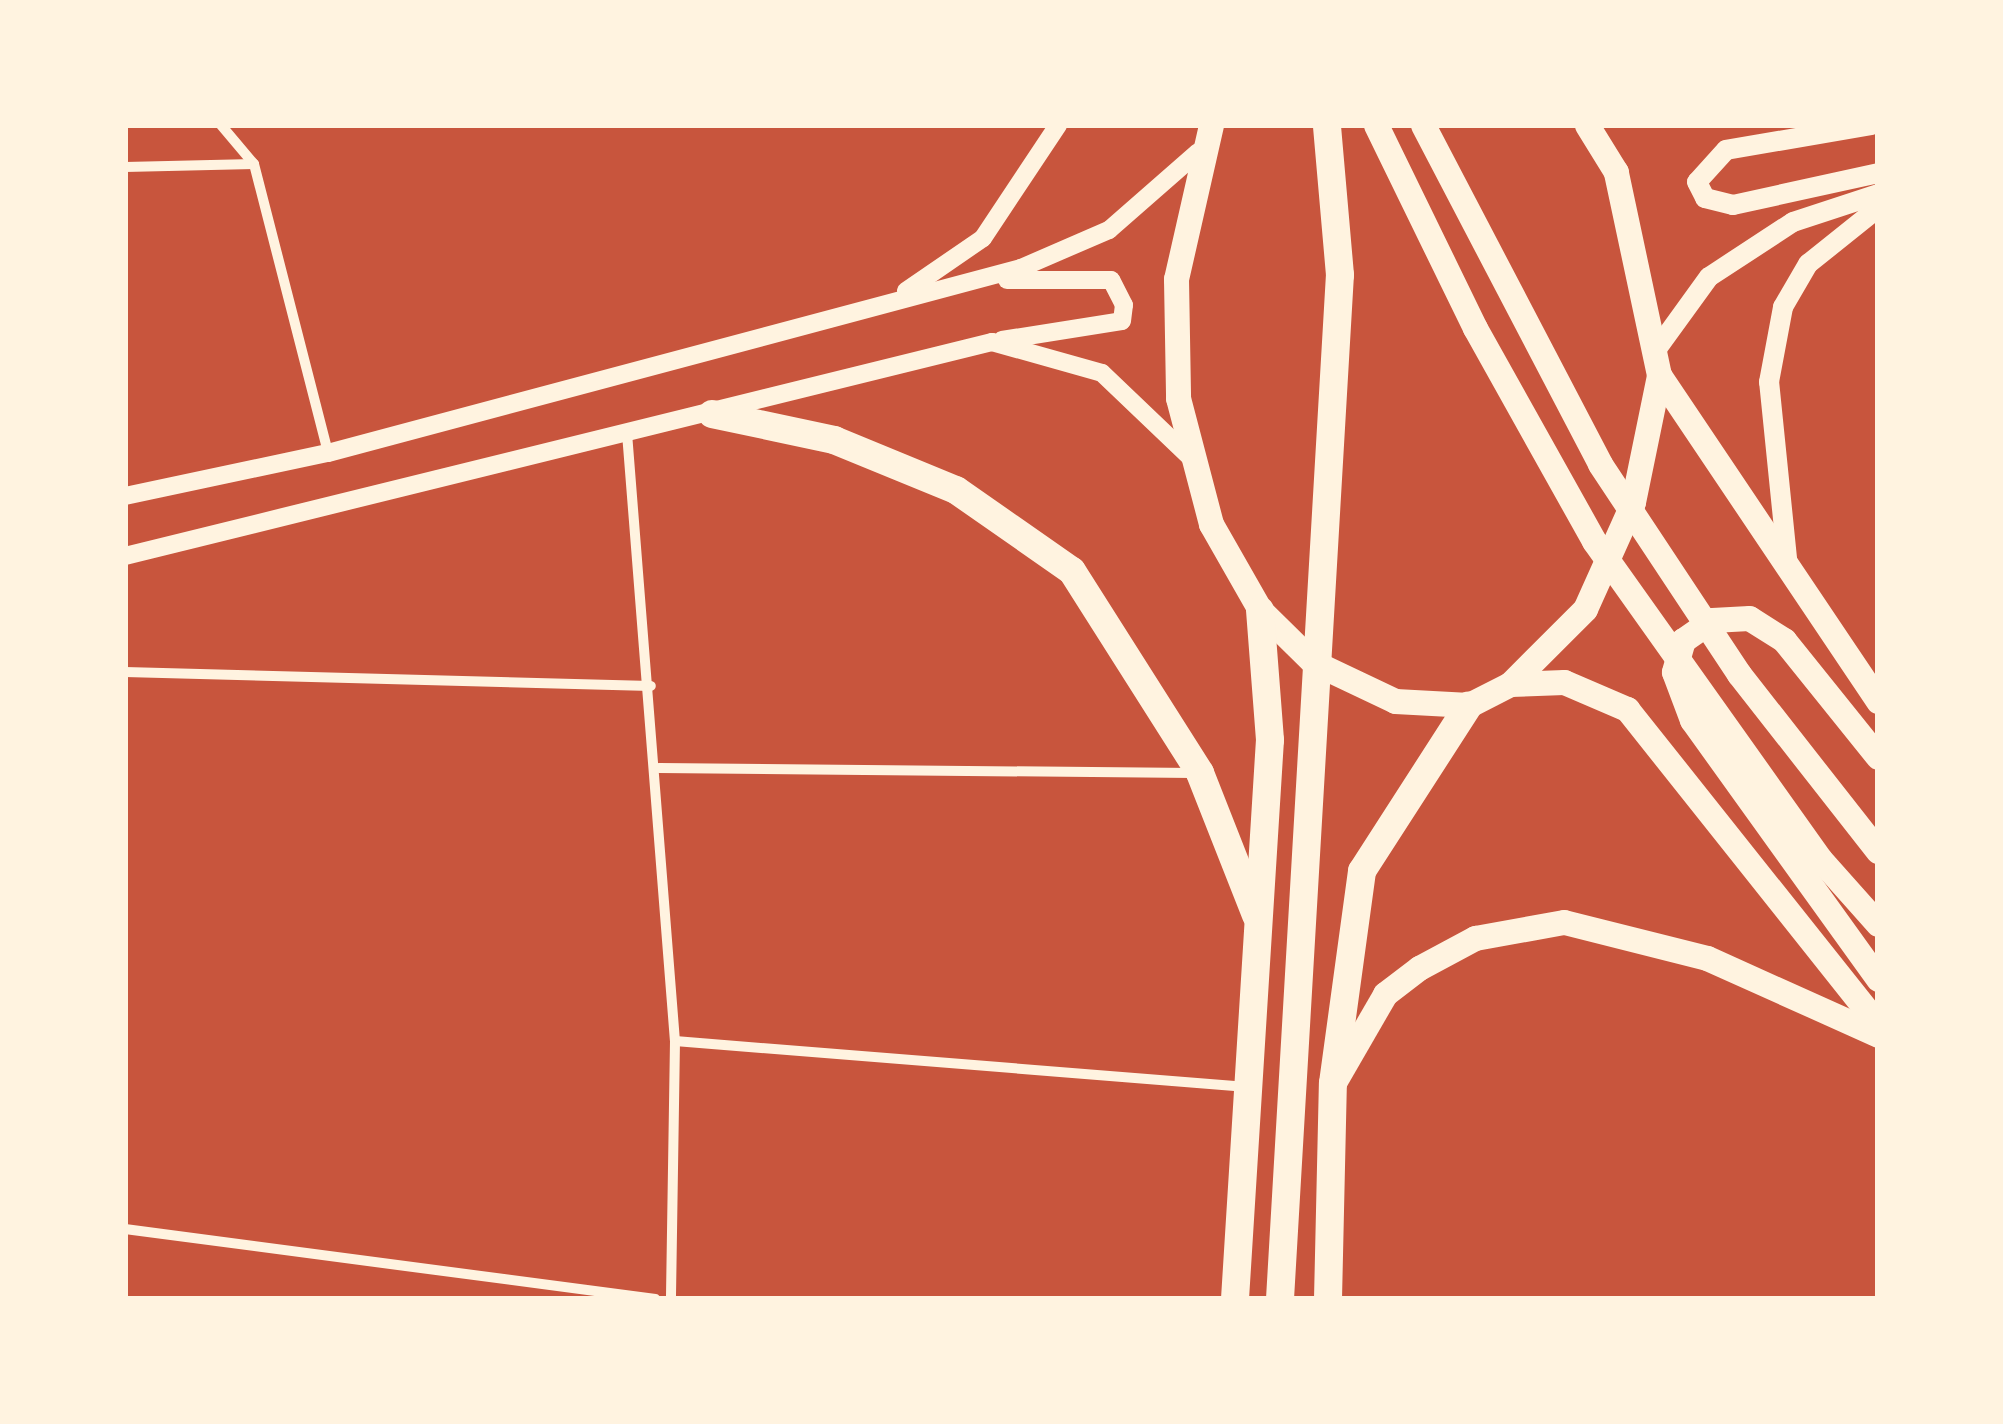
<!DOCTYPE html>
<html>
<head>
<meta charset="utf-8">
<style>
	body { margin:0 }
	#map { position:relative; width:2003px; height:1424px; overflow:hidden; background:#c8553d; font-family:"DejaVu Sans",sans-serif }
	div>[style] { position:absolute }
	.minor>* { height:10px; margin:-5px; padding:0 5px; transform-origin:5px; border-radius:5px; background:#fff3e0 }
	.tertiary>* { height:18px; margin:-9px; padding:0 9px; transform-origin:9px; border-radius:9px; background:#fff3e0 }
	.secondary>* { height:20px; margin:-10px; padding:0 10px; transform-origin:10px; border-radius:10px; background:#fff3e0 }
	.primary>* { height:25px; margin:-12.5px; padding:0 12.5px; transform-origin:12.5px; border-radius:12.5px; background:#fff3e0 }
	.trunk>* { height:28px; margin:-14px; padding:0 14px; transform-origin:14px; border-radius:14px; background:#fff3e0 }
	span { translate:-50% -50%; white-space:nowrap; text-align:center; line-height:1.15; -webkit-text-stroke:9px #fff3e0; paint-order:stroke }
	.frame { position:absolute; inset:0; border:128px solid #fff3e0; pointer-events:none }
</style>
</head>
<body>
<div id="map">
	<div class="minor">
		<div style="left:221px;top:125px;width:51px;rotate:49.8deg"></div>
		<div style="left:254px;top:164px;width:298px;rotate:75.6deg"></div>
		<div style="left:125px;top:167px;width:129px;rotate:-1.3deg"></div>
		<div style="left:627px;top:433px;width:610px;rotate:85.49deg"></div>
		<div style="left:675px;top:1041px;width:258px;rotate:90.9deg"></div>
		<div style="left:125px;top:672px;width:526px;rotate:1.52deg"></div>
		<div style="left:659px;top:768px;width:535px;rotate:0.54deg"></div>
		<div style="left:675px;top:1041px;width:574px;rotate:4.6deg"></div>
		<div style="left:125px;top:1229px;width:535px;rotate:7.52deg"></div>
	</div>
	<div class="tertiary">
		<div style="left:906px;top:291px;width:93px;rotate:-34.5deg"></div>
		<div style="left:983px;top:238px;width:136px;rotate:-56.4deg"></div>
		<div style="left:1002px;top:340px;width:121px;rotate:-9deg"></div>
		<div style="left:1122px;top:321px;width:16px;rotate:-83deg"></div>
		<div style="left:1124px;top:305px;width:28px;rotate:-117deg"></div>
		<div style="left:1111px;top:280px;width:104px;rotate:180deg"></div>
		<div style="left:125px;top:496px;width:208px;rotate:-12deg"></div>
		<div style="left:328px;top:453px;width:717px;rotate:-14.95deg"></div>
		<div style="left:1021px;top:268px;width:96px;rotate:-23.4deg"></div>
		<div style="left:1109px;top:230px;width:118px;rotate:-41.2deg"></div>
		<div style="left:125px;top:556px;width:893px;rotate:-13.87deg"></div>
		<div style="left:992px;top:342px;width:114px;rotate:15.7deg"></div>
		<div style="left:1102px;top:373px;width:126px;rotate:43.7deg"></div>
	</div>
	<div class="secondary">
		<div style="left:1872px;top:125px;width:148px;rotate:170.3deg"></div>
		<div style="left:1726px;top:150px;width:43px;rotate:132.2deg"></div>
		<div style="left:1697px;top:182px;width:18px;rotate:63deg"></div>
		<div style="left:1705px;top:198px;width:29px;rotate:14deg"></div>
		<div style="left:1733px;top:205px;width:148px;rotate:-12.4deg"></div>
		<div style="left:1659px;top:346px;width:85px;rotate:-54.1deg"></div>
		<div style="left:1709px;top:277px;width:100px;rotate:-33.2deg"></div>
		<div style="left:1793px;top:222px;width:89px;rotate:-18.2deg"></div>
		<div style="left:1788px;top:568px;width:187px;rotate:-95.8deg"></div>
		<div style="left:1769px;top:382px;width:76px;rotate:-79.4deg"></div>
		<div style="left:1783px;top:307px;width:50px;rotate:-59.8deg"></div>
		<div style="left:1808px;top:264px;width:90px;rotate:-38.7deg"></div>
	</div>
	<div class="primary">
		<div style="left:1211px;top:125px;width:158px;rotate:102.8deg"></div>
		<div style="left:1176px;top:279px;width:119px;rotate:89deg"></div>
		<div style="left:1178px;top:398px;width:130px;rotate:75.3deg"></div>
		<div style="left:1211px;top:524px;width:99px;rotate:60.3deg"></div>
		<div style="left:1260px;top:610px;width:74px;rotate:44.5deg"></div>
		<div style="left:1313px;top:662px;width:91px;rotate:25.4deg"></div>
		<div style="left:1395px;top:701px;width:74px;rotate:3.1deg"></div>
		<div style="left:1469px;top:705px;width:46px;rotate:-27.1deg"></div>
		<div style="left:1510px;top:684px;width:106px;rotate:-45deg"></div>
		<div style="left:1585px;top:609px;width:117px;rotate:-65.8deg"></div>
		<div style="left:1633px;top:502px;width:130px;rotate:-78.4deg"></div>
		<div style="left:1659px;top:375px;width:208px;rotate:-102deg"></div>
		<div style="left:1616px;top:172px;width:55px;rotate:-121.7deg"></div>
		<div style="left:1376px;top:125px;width:226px;rotate:64deg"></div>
		<div style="left:1475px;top:328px;width:244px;rotate:60.8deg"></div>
		<div style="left:1594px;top:541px;width:390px;rotate:54.6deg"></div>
		<div style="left:1820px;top:859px;width:87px;rotate:48.3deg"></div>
		<div style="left:1423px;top:125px;width:382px;rotate:62.4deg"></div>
		<div style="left:1600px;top:464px;width:252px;rotate:56.5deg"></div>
		<div style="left:1739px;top:674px;width:225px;rotate:51.9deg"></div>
		<div style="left:1659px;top:375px;width:393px;rotate:56.1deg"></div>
		<div style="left:1510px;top:684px;width:54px;rotate:-2.1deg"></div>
		<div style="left:1564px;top:682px;width:69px;rotate:23.2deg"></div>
		<div style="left:1627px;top:709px;width:403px;rotate:51.5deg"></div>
		<div style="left:1878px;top:757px;width:150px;rotate:-128.8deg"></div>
		<div style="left:1784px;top:640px;width:41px;rotate:-147.8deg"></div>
		<div style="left:1749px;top:618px;width:37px;rotate:177deg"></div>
		<div style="left:1712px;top:620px;width:35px;rotate:145deg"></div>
		<div style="left:1683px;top:640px;width:33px;rotate:106deg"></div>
		<div style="left:1674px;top:672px;width:51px;rotate:69.4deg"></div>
		<div style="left:1692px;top:720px;width:319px;rotate:54.3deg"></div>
		<div style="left:1336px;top:1079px;width:98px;rotate:-60deg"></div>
		<div style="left:1385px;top:994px;width:43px;rotate:-37.4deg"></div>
		<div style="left:1419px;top:968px;width:64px;rotate:-28.2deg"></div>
		<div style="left:1475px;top:938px;width:90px;rotate:-10.2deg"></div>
		<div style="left:1564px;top:922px;width:147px;rotate:14.1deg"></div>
		<div style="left:1707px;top:958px;width:188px;rotate:24.2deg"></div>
	</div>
	<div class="trunk">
		<div style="left:712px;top:414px;width:125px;rotate:12deg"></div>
		<div style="left:834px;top:440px;width:132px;rotate:22.3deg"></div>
		<div style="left:956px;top:490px;width:141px;rotate:34.9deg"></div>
		<div style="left:1072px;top:571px;width:239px;rotate:57.6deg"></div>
		<div style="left:1200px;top:773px;width:153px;rotate:68.5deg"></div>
		<div style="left:1235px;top:1299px;width:560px;rotate:-86.42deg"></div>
		<div style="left:1270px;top:740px;width:130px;rotate:-94.4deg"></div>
		<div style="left:1280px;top:1299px;width:1026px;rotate:-86.65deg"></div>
		<div style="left:1340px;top:275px;width:151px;rotate:-95deg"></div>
		<div style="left:1328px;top:1299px;width:216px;rotate:-88.7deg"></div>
		<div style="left:1333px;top:1083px;width:214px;rotate:-82.2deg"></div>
		<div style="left:1362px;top:871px;width:197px;rotate:-57.2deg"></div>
	</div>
	<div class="frame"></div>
</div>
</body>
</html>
